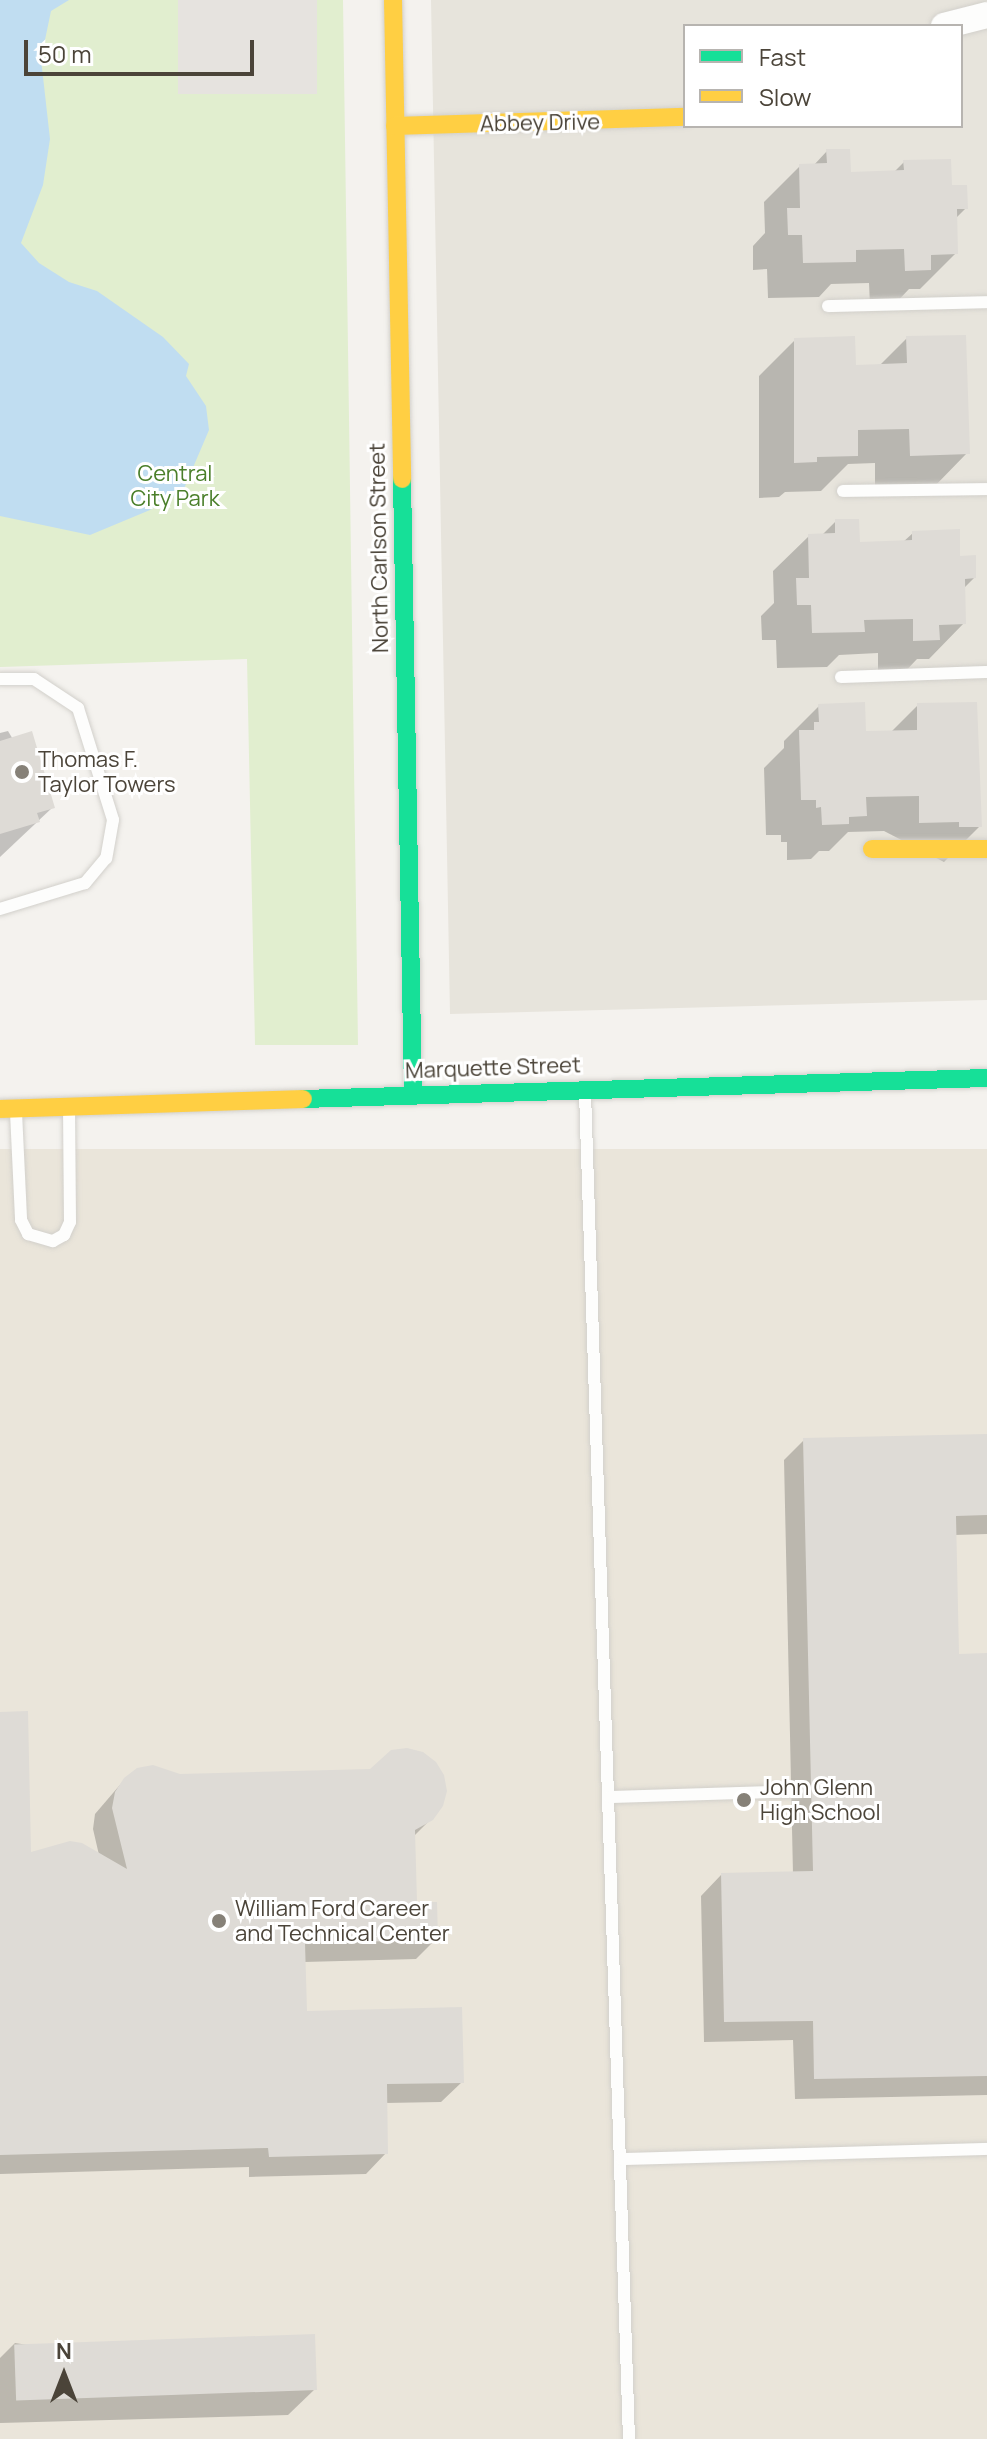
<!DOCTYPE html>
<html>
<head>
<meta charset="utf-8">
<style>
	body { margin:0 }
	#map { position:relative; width:987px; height:2439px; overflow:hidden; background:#f4f2ee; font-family:Manrope,sans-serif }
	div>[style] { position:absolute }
	.residential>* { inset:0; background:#e7e4dc }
	.education>* { inset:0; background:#eae5da; transform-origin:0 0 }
	.green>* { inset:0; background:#e1eecf }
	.parking>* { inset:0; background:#e6e3df; transform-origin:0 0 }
	.water>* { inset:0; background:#c0ddf1 }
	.shadow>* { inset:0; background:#0003 }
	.building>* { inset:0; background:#dedbd6; transform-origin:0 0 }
	.roads { filter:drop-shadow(0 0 2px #d2d0cb) drop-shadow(0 0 2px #d2d0cb) }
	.lane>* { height:12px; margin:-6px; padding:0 6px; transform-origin:6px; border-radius:6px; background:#fdfdfc }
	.street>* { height:26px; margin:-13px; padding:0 13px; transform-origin:13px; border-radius:13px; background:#fdfdfc }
	.fast>* { height:18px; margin:-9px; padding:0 9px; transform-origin:9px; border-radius:9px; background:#16e098 }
	.slow>* { height:18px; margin:-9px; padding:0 9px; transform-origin:9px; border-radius:9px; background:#ffcf43 }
	.dots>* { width:22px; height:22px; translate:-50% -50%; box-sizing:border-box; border:4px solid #fff; border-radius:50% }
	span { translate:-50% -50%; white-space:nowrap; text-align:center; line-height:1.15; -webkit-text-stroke:6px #fff; paint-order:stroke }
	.street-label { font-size:22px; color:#4b4439 }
	.park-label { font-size:22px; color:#4a7f2a }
	.poi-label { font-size:22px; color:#4b4439 }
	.left { translate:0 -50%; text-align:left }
	.legend { position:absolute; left:683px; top:24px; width:280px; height:104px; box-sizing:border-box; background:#fff; border:2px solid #b7b4b0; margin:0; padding:10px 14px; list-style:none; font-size:24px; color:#4b4439 }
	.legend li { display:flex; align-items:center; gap:16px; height:40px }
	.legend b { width:40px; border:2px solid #b7b4b0 }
	.north { position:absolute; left:24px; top:2335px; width:80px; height:80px; -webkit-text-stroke:6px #fff; paint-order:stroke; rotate:0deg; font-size:22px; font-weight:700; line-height:32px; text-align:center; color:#4b4439 }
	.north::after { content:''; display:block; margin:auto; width:28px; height:36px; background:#4b4439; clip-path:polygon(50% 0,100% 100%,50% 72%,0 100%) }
	.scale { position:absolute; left:24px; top:40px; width:230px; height:36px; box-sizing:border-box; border:4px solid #4b4439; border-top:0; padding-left:10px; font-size:24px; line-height:28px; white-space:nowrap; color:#4b4439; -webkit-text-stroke:6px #fff; paint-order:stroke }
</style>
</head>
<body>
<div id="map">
	<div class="residential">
		<div style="clip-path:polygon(evenodd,431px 0,987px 0,987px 1000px,450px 1014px,431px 0,685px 26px,961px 26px,961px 126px,685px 126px,685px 26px)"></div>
	</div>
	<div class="education">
		<div style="left:987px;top:1149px;width:1290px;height:987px;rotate:90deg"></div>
	</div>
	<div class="green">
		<div style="clip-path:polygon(0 0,343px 0,358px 1045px,255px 1045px,247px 659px,0 667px)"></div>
	</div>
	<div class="parking">
		<div style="left:178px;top:0;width:139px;height:94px"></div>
	</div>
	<div class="water">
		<div style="clip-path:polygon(0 0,69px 0,51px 11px,41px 59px,50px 139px,43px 185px,21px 243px,39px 263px,69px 282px,97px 291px,163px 337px,189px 364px,186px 376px,206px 406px,209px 430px,183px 491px,150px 510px,90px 535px,0 516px)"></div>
	</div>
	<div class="shadow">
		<div style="clip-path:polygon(827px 151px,849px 174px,894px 172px,904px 162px,950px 187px,966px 208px,955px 219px,956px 253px,920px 289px,909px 289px,894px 305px,870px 306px,869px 283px,831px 284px,819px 297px,768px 298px,767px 269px,753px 270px,753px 246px,765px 233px,764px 202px,800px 166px,813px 166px)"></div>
		<div style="clip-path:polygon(907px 338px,967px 453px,932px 489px,875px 490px,875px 463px,848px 464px,821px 491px,785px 492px,779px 497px,759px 498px,759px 376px,795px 340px,854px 367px,879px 366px)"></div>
		<div style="clip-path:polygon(836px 521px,858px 544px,903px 542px,913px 533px,959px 558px,974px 578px,963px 589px,964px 623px,929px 659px,917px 659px,902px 675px,878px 675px,878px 653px,839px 655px,827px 667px,777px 668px,776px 640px,762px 640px,761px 616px,774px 603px,773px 571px,809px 536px,822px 535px)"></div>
		<div style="clip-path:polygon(918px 705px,980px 826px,944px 862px,884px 831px,848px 832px,829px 851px,819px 851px,811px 859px,787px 860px,787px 842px,781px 842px,781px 835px,766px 835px,764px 768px,784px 748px,784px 741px,819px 706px,864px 733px,891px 732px)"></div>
		<div style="clip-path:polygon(8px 731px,53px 807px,0 857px,0 733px)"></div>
		<div style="clip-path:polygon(987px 1436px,987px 1534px,954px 1535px,957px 1656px,987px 1655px,987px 2095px,795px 2099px,793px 2040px,704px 2042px,701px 1896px,721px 1875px,793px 1874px,784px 1460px,804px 1440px)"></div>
		<div style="clip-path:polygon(0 1714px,29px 1855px,99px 1855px,93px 1829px,95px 1814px,125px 1779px,180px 1776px,432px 1818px,414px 1836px,415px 1905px,436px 1939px,416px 1959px,304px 1962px,305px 2013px,462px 2082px,441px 2102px,385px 2103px,386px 2153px,366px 2174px,249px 2177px,249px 2167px,0 2174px)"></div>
		<div style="clip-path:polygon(15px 2343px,315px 2389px,288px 2415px,0 2423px,0 2358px)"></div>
	</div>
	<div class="building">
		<div style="clip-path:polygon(826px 149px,850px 149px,851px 172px,904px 170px,903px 160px,951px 159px,952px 185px,967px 185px,968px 209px,957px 209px,958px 254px,931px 255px,931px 270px,905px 271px,904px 249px,856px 250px,856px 262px,803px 263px,802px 235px,788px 235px,787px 208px,800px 208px,799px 164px,827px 163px)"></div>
		<div style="clip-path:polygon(966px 335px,970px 454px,910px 456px,909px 429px,858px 430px,858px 456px,817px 457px,817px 462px,794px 463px,794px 338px,855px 336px,856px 365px,907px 363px,906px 336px)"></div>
		<div style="clip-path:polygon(835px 519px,859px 519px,860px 542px,912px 540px,912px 531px,960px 529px,960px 556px,976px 555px,976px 578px,965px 579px,966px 624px,939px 625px,940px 640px,913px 641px,913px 619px,864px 620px,865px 632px,812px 633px,811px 605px,797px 605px,796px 578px,809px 578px,808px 534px,835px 533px)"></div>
		<div style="clip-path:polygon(865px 702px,866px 731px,917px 730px,917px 703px,977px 702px,982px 827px,959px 827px,959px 822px,919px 823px,919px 796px,866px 797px,867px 816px,849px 817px,849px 824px,822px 825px,821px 807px,816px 808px,816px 800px,801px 800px,799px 730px,814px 730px,814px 722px,819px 722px,818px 704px)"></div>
		<div style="clip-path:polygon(32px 731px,55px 808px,37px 813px,40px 822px,0 834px,0 741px)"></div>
		<div style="clip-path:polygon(987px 1434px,987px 1515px,956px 1516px,959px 1654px,987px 1653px,987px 2076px,814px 2079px,813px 2021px,724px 2022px,721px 1873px,813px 1871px,803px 1438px)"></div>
		<div style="clip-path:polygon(28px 1711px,31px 1852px,70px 1841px,82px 1843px,127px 1869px,112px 1808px,115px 1792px,124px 1778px,137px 1768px,153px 1765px,180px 1774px,370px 1769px,391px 1750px,407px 1748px,423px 1752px,436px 1762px,444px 1775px,447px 1791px,443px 1806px,433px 1820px,415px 1830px,417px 1902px,437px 1902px,438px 1940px,305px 1943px,307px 2011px,462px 2007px,464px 2083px,387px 2084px,388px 2154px,269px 2157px,268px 2148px,0 2155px,0 1712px)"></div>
		<div style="left:315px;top:2334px;width:56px;height:301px;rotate:88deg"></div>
	</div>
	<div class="roads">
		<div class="lane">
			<div style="left:828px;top:306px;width:159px;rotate:-1.4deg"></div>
			<div style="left:843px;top:491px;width:144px;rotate:-0.8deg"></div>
			<div style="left:841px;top:677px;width:146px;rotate:-2deg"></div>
			<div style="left:0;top:679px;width:34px"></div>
			<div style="left:34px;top:679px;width:53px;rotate:33.4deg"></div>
			<div style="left:78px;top:708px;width:117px;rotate:72.6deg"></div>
			<div style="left:113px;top:820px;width:39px;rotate:100deg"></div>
			<div style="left:106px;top:858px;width:33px;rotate:130deg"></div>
			<div style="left:85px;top:883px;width:89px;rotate:163deg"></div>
			<div style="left:585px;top:1092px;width:1348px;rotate:88.13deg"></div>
			<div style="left:16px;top:1112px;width:108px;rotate:87.3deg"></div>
			<div style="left:21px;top:1220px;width:16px;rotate:63deg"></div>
			<div style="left:28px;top:1234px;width:26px;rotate:16deg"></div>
			<div style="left:53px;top:1241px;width:13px;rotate:-29deg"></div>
			<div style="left:64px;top:1235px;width:14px;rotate:-65deg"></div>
			<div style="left:70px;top:1222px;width:111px;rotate:-90.5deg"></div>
			<div style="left:610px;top:1797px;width:187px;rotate:-1.8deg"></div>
			<div style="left:622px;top:2159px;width:365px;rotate:-1.6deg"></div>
		</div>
		<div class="street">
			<div style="left:944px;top:26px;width:44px;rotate:-14.3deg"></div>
		</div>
		<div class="fast">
			<div style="left:402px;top:479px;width:616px;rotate:88.98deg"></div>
			<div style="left:303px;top:1099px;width:684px;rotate:-1.76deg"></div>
		</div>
		<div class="slow">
			<div style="left:393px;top:0;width:479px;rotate:88.9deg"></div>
			<div style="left:395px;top:126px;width:290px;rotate:-1.8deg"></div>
			<div style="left:872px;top:849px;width:115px"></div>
			<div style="left:0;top:1109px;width:303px;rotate:-1.9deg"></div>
		</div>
	</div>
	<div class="dots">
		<div style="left:22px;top:772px;background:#868178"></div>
		<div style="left:744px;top:1800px;background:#868178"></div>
		<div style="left:219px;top:1921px;background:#868178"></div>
	</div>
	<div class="street-label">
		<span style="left:540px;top:123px;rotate:-1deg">Abbey Drive</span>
		<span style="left:379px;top:548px;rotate:-91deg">North Carlson Street</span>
		<span style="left:493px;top:1068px;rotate:-2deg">Marquette Street</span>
	</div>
	<div class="park-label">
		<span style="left:175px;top:486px">Central<br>City Park</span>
	</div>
	<div class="poi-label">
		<span class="left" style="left:38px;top:772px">Thomas F.<br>Taylor Towers</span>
		<span class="left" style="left:760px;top:1800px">John Glenn<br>High School</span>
		<span class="left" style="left:235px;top:1921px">William Ford Career<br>and Technical Center</span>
	</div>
	<ul class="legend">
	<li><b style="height:10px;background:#16e098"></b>Fast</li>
	<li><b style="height:10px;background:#ffcf43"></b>Slow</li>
	</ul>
	<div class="north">N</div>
	<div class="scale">50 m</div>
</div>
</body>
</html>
